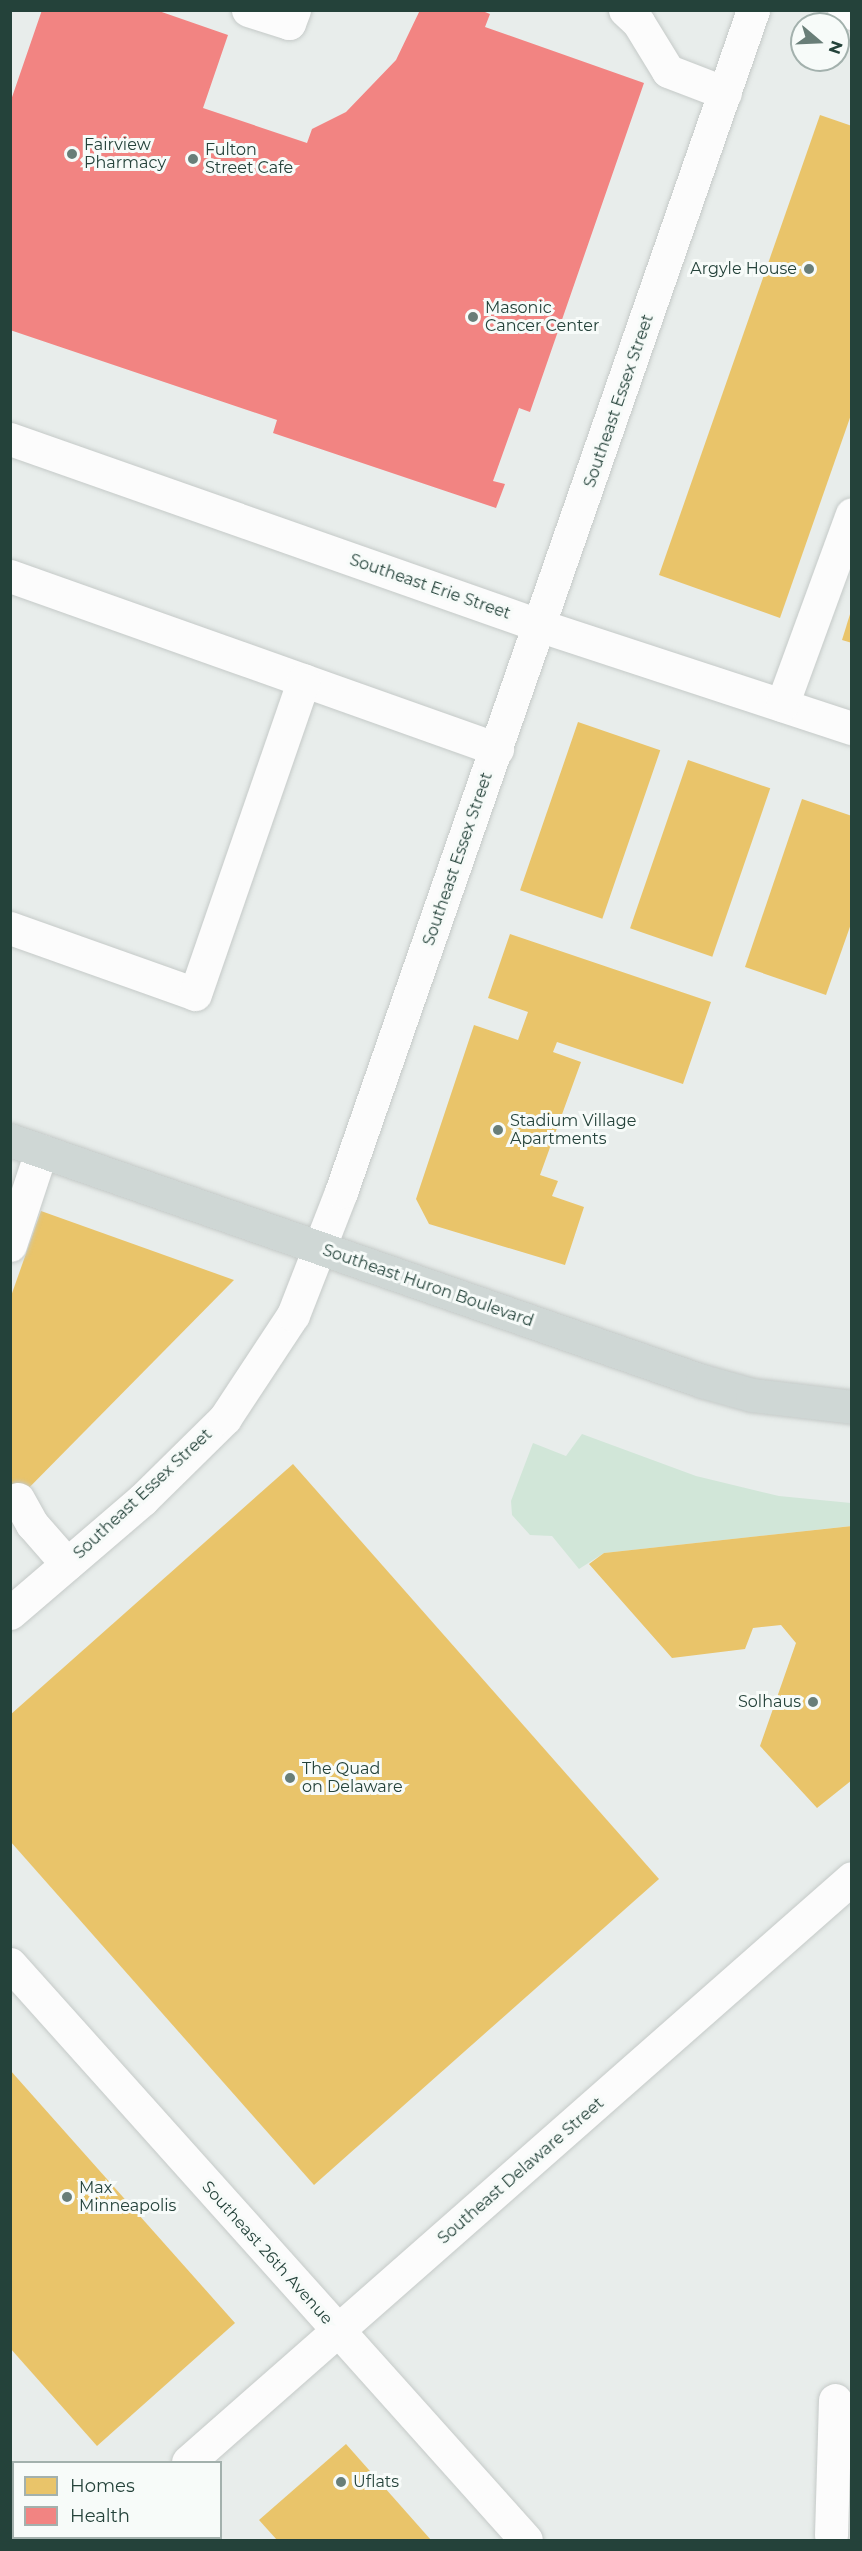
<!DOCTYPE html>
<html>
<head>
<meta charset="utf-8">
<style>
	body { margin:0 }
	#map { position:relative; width:862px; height:2551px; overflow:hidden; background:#e8edeb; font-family:Montserrat,sans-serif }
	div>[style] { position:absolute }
	.green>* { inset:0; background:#d1e6d8 }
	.homes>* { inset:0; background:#e9c46a; transform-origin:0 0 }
	.health>* { inset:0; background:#f28482 }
	.roads { filter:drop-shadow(0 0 2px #c5cac8) drop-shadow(0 0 2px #c5cac8) }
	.minor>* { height:33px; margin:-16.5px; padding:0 16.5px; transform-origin:16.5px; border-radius:16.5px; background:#fcfcfc }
	.major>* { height:33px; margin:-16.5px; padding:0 16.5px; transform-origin:16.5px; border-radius:16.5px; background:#cfd7d5 }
	.dots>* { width:16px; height:16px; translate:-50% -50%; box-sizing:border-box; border:3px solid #f7fbf9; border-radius:50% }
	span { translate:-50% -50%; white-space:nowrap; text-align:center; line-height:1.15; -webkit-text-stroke:6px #f7fbf9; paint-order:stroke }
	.poi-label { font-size:16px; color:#24423a }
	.left { translate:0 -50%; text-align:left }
	.right { translate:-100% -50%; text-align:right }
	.street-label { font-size:16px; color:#24423a }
	.frame { position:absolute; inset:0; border:12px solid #24423a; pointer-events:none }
	.legend { position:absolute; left:12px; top:2461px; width:210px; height:78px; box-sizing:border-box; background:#f7fbf9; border:2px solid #a3b1ad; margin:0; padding:8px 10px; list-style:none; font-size:18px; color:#24423a }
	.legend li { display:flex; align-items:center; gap:12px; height:30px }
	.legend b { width:30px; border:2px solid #a3b1ad }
	.north { position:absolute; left:790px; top:12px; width:60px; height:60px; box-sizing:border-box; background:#f7fbf9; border:2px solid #a3b1ad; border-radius:50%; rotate:109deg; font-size:16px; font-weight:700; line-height:24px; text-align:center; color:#24423a }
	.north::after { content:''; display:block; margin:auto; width:21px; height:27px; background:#697e78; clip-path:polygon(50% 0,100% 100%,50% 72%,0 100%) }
</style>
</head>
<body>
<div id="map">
	<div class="green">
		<div style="clip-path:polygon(582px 1434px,696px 1476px,779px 1496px,851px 1503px,851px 1526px,604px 1553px,579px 1569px,552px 1536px,530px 1535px,512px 1515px,511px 1501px,533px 1443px,566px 1456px)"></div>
	</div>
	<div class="homes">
		<div style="clip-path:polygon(820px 115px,852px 126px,852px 412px,780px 618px,659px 575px)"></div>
		<div style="clip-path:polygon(851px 611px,852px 612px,852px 643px,842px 640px)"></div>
		<div style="left:578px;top:722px;width:87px;height:178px;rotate:19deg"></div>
		<div style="left:688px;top:760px;width:87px;height:178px;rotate:19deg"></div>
		<div style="clip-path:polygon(802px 799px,852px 816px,852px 921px,826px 995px,745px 967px)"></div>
		<div style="clip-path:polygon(510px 934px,711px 1002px,683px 1084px,557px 1042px,553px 1052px,581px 1062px,540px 1175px,558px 1181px,552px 1196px,584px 1207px,565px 1265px,429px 1224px,416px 1199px,474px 1025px,518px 1040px,528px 1012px,488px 998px)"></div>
		<div style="clip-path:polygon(41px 1211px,234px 1280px,10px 1507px,10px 1299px)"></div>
		<div style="clip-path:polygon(293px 1464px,659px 1879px,314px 2185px,10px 1841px,10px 1715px)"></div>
		<div style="clip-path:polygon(852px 1526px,852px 1780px,817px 1808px,760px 1746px,796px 1643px,781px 1625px,753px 1628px,745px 1649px,672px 1658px,589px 1564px,604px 1553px)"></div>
		<div style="clip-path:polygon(10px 2070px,235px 2323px,97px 2446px,10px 2348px)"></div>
		<div style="clip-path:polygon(346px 2444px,431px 2540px,277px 2540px,259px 2520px)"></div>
		<div style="clip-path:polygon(10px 2466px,14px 2469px,10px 2531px)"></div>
	</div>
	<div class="health">
		<div style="clip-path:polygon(42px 10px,156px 10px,228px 35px,203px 108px,307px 143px,312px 129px,346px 112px,396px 60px,420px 10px,480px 10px,490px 14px,485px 27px,644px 83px,530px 412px,519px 408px,493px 481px,505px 484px,496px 508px,273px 433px,277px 420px,10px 330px,10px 103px)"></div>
	</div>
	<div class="roads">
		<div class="minor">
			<div style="left:248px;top:10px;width:43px;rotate:17.6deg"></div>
			<div style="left:289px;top:23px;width:14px;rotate:-69deg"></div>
			<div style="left:625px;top:10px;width:18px;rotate:43deg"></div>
			<div style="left:638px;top:22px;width:57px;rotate:58.5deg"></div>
			<div style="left:668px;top:71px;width:61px;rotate:21.1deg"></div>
			<div style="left:844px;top:10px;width:9px;rotate:21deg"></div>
			<div style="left:10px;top:439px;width:563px;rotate:19.4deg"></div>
			<div style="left:541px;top:626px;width:327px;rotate:18.2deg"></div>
			<div style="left:10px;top:576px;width:517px;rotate:19.56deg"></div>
			<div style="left:782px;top:705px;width:203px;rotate:-69.9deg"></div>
			<div style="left:10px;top:928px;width:196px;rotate:19.6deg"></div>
			<div style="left:195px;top:994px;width:332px;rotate:-70.9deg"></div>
			<div style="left:10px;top:1245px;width:99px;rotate:-71.7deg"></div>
			<div style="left:18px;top:1499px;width:29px;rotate:61deg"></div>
			<div style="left:32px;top:1524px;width:53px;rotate:48.8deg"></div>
			<div style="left:10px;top:1613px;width:175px;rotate:-40.6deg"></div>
			<div style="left:143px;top:1499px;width:115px;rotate:-44.6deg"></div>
			<div style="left:225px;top:1418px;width:123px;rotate:-56.6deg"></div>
			<div style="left:293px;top:1315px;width:132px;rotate:-68.7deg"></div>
			<div style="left:341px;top:1192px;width:1252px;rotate:-70.78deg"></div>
			<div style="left:10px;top:1964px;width:773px;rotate:48.14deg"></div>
			<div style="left:188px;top:2462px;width:884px;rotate:-41.33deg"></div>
			<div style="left:831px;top:2535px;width:135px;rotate:-88.3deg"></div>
			<div style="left:101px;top:2540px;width:4px;rotate:-34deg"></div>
		</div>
		<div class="major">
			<div style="left:10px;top:1140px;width:733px;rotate:19.2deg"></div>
			<div style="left:702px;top:1381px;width:52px;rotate:15.6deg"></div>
			<div style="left:752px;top:1395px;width:101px;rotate:6.8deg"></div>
		</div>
	</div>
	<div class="dots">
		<div style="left:72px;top:154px;background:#697e78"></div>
		<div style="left:193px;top:159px;background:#697e78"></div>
		<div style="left:809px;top:269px;background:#697e78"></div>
		<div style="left:473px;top:317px;background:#697e78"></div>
		<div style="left:498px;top:1130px;background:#697e78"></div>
		<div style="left:813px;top:1702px;background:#697e78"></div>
		<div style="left:290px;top:1778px;background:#697e78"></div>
		<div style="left:67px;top:2197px;background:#697e78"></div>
		<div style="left:341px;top:2482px;background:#697e78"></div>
	</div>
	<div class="poi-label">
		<span class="left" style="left:84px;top:154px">Fairview<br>Pharmacy</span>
		<span class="left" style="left:205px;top:159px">Fulton<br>Street Cafe</span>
		<span class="right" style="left:797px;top:269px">Argyle House</span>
		<span class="left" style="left:485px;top:317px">Masonic<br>Cancer Center</span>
		<span class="left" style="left:510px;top:1130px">Stadium Village<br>Apartments</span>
		<span class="right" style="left:801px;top:1702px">Solhaus</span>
		<span class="left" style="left:302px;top:1778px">The Quad<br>on Delaware</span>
		<span class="left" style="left:79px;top:2197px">Max<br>Minneapolis</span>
		<span class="left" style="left:353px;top:2482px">Uflats</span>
	</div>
	<div class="street-label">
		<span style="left:619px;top:401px;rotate:-71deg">Southeast Essex Street</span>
		<span style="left:430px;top:587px;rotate:19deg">Southeast Erie Street</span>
		<span style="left:458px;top:859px;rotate:-71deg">Southeast Essex Street</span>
		<span style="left:428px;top:1286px;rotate:19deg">Southeast Huron Boulevard</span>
		<span style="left:143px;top:1494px;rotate:-43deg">Southeast Essex Street</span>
		<span style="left:521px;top:2171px;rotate:-41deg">Southeast Delaware Street</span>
		<span style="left:267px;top:2253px;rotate:48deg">Southeast 26th Avenue</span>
	</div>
	<div class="frame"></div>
	<ul class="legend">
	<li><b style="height:16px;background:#e9c46a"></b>Homes</li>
	<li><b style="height:16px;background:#f28482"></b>Health</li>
	</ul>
	<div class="north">N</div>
</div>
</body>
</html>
